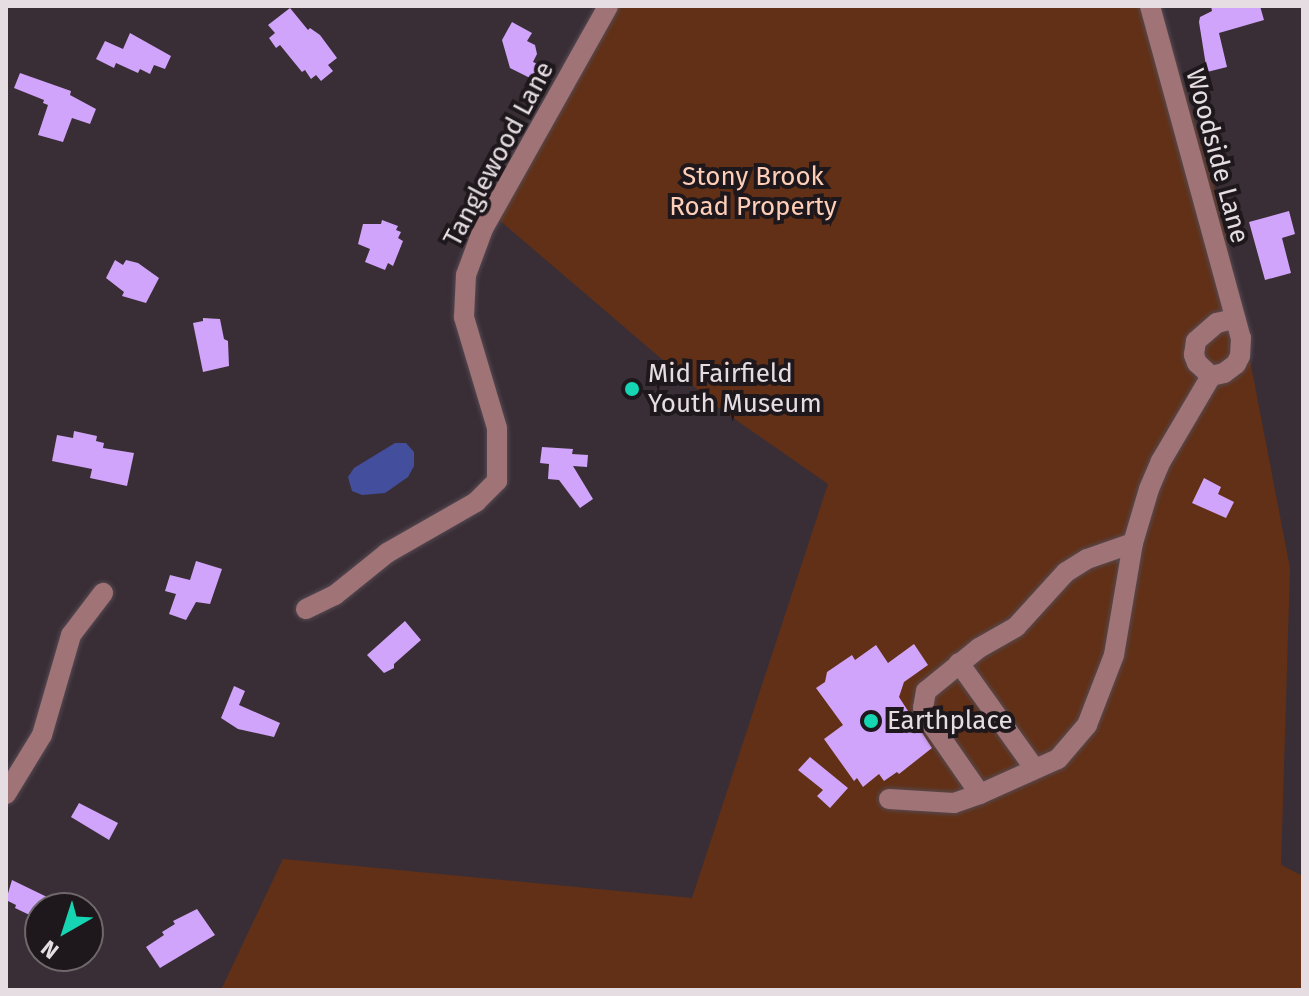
<!DOCTYPE html>
<html>
<head>
<meta charset="utf-8">
<style>
	body { margin:0 }
	#map { position:relative; width:1309px; height:996px; overflow:hidden; background:#3a2e36; font-family:"Fira Sans",sans-serif }
	div>[style] { position:absolute }
	.green>* { inset:0; background:#623016 }
	.water>* { inset:0; background:#434e9c }
	.building>* { inset:0; background:#d0a4fa }
	.roads { filter:drop-shadow(0 0 2px #554a52) drop-shadow(0 0 2px #554a52) }
	.minor>* { height:20px; margin:-10px; padding:0 10px; transform-origin:10px; border-radius:10px; background:#a07377 }
	.dots>* { width:22px; height:22px; translate:-50% -50%; box-sizing:border-box; border:4px solid #1e181c; border-radius:50% }
	span { translate:-50% -50%; white-space:nowrap; text-align:center; line-height:1.15; -webkit-text-stroke:8px #1e181c; paint-order:stroke }
	.street-label { font-size:26px; color:#e5dde2 }
	.park-label { font-size:26px; color:#feceb8 }
	.poi-label { font-size:26px; color:#e5dde2 }
	.left { translate:0 -50%; text-align:left }
	.frame { position:absolute; inset:0; border:8px solid #e5dde2; pointer-events:none }
	.north { position:absolute; left:24px; top:892px; width:80px; height:80px; box-sizing:border-box; background:#1e181c; border:2px solid #6e676b; border-radius:50%; rotate:219deg; font-size:22px; font-weight:700; line-height:32px; text-align:center; color:#e5dde2 }
	.north::after { content:''; display:block; margin:auto; width:28px; height:36px; background:#16d5b3; clip-path:polygon(50% 0,100% 100%,50% 72%,0 100%) }
</style>
</head>
<body>
<div id="map">
	<div class="green">
		<div style="clip-path:polygon(610px 6px,1160px 6px,1221px 210px,1290px 568px,1281px 865px,1303px 876px,1303px 990px,221px 990px,283px 859px,692px 898px,828px 484px,719px 408px,491px 213px)"></div>
	</div>
	<div class="water">
		<div style="clip-path:polygon(395px 443px,406px 443px,414px 452px,414px 466px,408px 477px,385px 493px,362px 495px,352px 491px,348px 477px,354px 468px)"></div>
	</div>
	<div class="building">
		<div style="clip-path:polygon(1211px 6px,1260px 6px,1264px 20px,1219px 33px,1227px 67px,1207px 72px,1199px 22px,1200px 17px,1212px 11px)"></div>
		<div style="clip-path:polygon(290px 8px,308px 30px,310px 28px,320px 35px,337px 58px,328px 65px,333px 71px,321px 81px,316px 75px,311px 79px,305px 70px,302px 72px,280px 45px,276px 48px,269px 38px,275px 33px,268px 25px)"></div>
		<div style="clip-path:polygon(512px 22px,532px 33px,527px 41px,535px 45px,537px 54px,533px 62px,540px 65px,532px 79px,510px 68px,502px 40px)"></div>
		<div style="clip-path:polygon(130px 33px,171px 56px,165px 69px,154px 65px,150px 74px,140px 69px,138px 73px,116px 63px,114px 68px,96px 59px,105px 41px,123px 49px)"></div>
		<div style="clip-path:polygon(20px 73px,71px 91px,70px 95px,96px 109px,90px 124px,72px 118px,63px 142px,38px 135px,48px 105px,43px 103px,44px 100px,14px 88px)"></div>
		<div style="clip-path:polygon(1289px 211px,1295px 234px,1282px 238px,1291px 273px,1265px 280px,1249px 222px)"></div>
		<div style="clip-path:polygon(382px 220px,398px 226px,396px 230px,401px 232px,398px 238px,403px 241px,393px 266px,388px 263px,385px 270px,365px 262px,370px 249px,358px 244px,363px 224px,381px 224px)"></div>
		<div style="clip-path:polygon(115px 260px,123px 265px,126px 260px,138px 263px,159px 278px,146px 303px,122px 296px,124px 292px,106px 278px)"></div>
		<div style="clip-path:polygon(203px 318px,220px 319px,224px 339px,228px 341px,229px 366px,203px 372px,193px 323px,203px 321px)"></div>
		<div style="clip-path:polygon(74px 431px,97px 436px,96px 441px,104px 443px,103px 448px,134px 453px,127px 486px,90px 478px,92px 469px,52px 461px,57px 435px,73px 438px)"></div>
		<div style="clip-path:polygon(542px 447px,573px 449px,572px 454px,588px 455px,587px 467px,573px 466px,593px 499px,580px 508px,559px 480px,548px 479px,549px 464px,540px 463px)"></div>
		<div style="clip-path:polygon(1204px 478px,1221px 487px,1218px 494px,1234px 502px,1226px 518px,1192px 503px)"></div>
		<div style="clip-path:polygon(196px 561px,222px 569px,210px 604px,196px 602px,186px 620px,169px 614px,176px 594px,165px 591px,170px 575px,190px 580px)"></div>
		<div style="clip-path:polygon(405px 621px,421px 640px,394px 664px,394px 668px,384px 673px,367px 655px)"></div>
		<div style="clip-path:polygon(914px 644px,928px 665px,904px 682px,899px 697px,932px 748px,899px 774px,897px 772px,884px 781px,879px 774px,863px 787px,857px 778px,854px 781px,824px 739px,843px 725px,816px 688px,825px 682px,827px 672px,852px 655px,855px 660px,876px 645px,888px 663px)"></div>
		<div style="clip-path:polygon(234px 686px,245px 691px,239px 705px,280px 723px,274px 737px,238px 729px,221px 718px)"></div>
		<div style="clip-path:polygon(810px 757px,848px 788px,830px 808px,817px 796px,823px 790px,798px 770px)"></div>
		<div style="clip-path:polygon(79px 803px,118px 823px,109px 840px,71px 817px)"></div>
		<div style="clip-path:polygon(12px 880px,45px 896px,66px 908px,40px 908px,40px 920px,15px 908px,16px 905px,6px 900px)"></div>
		<div style="clip-path:polygon(197px 909px,215px 935px,160px 968px,146px 947px,164px 935px,162px 932px,175px 924px,173px 921px)"></div>
	</div>
	<div class="roads">
		<div class="minor">
			<div style="left:1150px;top:6px;width:344px;rotate:74.7deg"></div>
			<div style="left:1241px;top:338px;width:18px;rotate:93deg"></div>
			<div style="left:1240px;top:356px;width:9px;rotate:117deg"></div>
			<div style="left:1236px;top:364px;width:15px;rotate:143deg"></div>
			<div style="left:1224px;top:373px;width:13px;rotate:167deg"></div>
			<div style="left:1211px;top:376px;width:19px;rotate:-137deg"></div>
			<div style="left:1197px;top:363px;width:9px;rotate:-111deg"></div>
			<div style="left:1194px;top:355px;width:14px;rotate:-82deg"></div>
			<div style="left:1196px;top:341px;width:28px;rotate:-41deg"></div>
			<div style="left:1217px;top:323px;width:16px;rotate:-14deg"></div>
			<div style="left:1133px;top:543px;width:49px;rotate:160.8deg"></div>
			<div style="left:1087px;top:559px;width:25px;rotate:148deg"></div>
			<div style="left:1066px;top:572px;width:74px;rotate:132.3deg"></div>
			<div style="left:1016px;top:627px;width:43px;rotate:150.4deg"></div>
			<div style="left:979px;top:648px;width:68px;rotate:140.9deg"></div>
			<div style="left:926px;top:691px;width:17px;rotate:100deg"></div>
			<div style="left:923px;top:708px;width:12px;rotate:66deg"></div>
			<div style="left:928px;top:719px;width:91px;rotate:55.3deg"></div>
			<div style="left:980px;top:794px;width:85px;rotate:-24.2deg"></div>
			<div style="left:1058px;top:759px;width:45px;rotate:-49.5deg"></div>
			<div style="left:1087px;top:725px;width:75px;rotate:-68.9deg"></div>
			<div style="left:1114px;top:655px;width:114px;rotate:-80.4deg"></div>
			<div style="left:1133px;top:543px;width:56px;rotate:-73.5deg"></div>
			<div style="left:1149px;top:489px;width:30px;rotate:-67deg"></div>
			<div style="left:1161px;top:461px;width:99px;rotate:-59.5deg"></div>
			<div style="left:306px;top:609px;width:32px;rotate:-26deg"></div>
			<div style="left:335px;top:595px;width:67px;rotate:-38.9deg"></div>
			<div style="left:387px;top:553px;width:103px;rotate:-29.8deg"></div>
			<div style="left:476px;top:502px;width:30px;rotate:-45deg"></div>
			<div style="left:497px;top:481px;width:53px;rotate:-90deg"></div>
			<div style="left:497px;top:428px;width:116px;rotate:-106.6deg"></div>
			<div style="left:464px;top:317px;width:42px;rotate:-87.3deg"></div>
			<div style="left:466px;top:275px;width:49px;rotate:-69.7deg"></div>
			<div style="left:483px;top:229px;width:256px;rotate:-60.7deg"></div>
			<div style="left:959px;top:663px;width:130px;rotate:54.4deg"></div>
			<div style="left:6px;top:794px;width:69px;rotate:-58.6deg"></div>
			<div style="left:42px;top:735px;width:104px;rotate:-73.8deg"></div>
			<div style="left:71px;top:635px;width:53px;rotate:-52.7deg"></div>
			<div style="left:889px;top:799px;width:65px;rotate:3.5deg"></div>
			<div style="left:954px;top:803px;width:28px;rotate:-19deg"></div>
		</div>
	</div>
	<div class="dots">
		<div style="left:632px;top:389px;background:#16d5b3"></div>
		<div style="left:871px;top:721px;background:#16d5b3"></div>
	</div>
	<div class="street-label">
		<span style="left:499px;top:154px;rotate:-62deg">Tanglewood Lane</span>
		<span style="left:1217px;top:156px;rotate:75deg">Woodside Lane</span>
	</div>
	<div class="park-label">
		<span style="left:753px;top:192px">Stony Brook<br>Road Property</span>
	</div>
	<div class="poi-label">
		<span class="left" style="left:648px;top:389px">Mid Fairfield<br>Youth Museum</span>
		<span class="left" style="left:887px;top:721px">Earthplace</span>
	</div>
	<div class="frame"></div>
	<div class="north">N</div>
</div>
</body>
</html>
